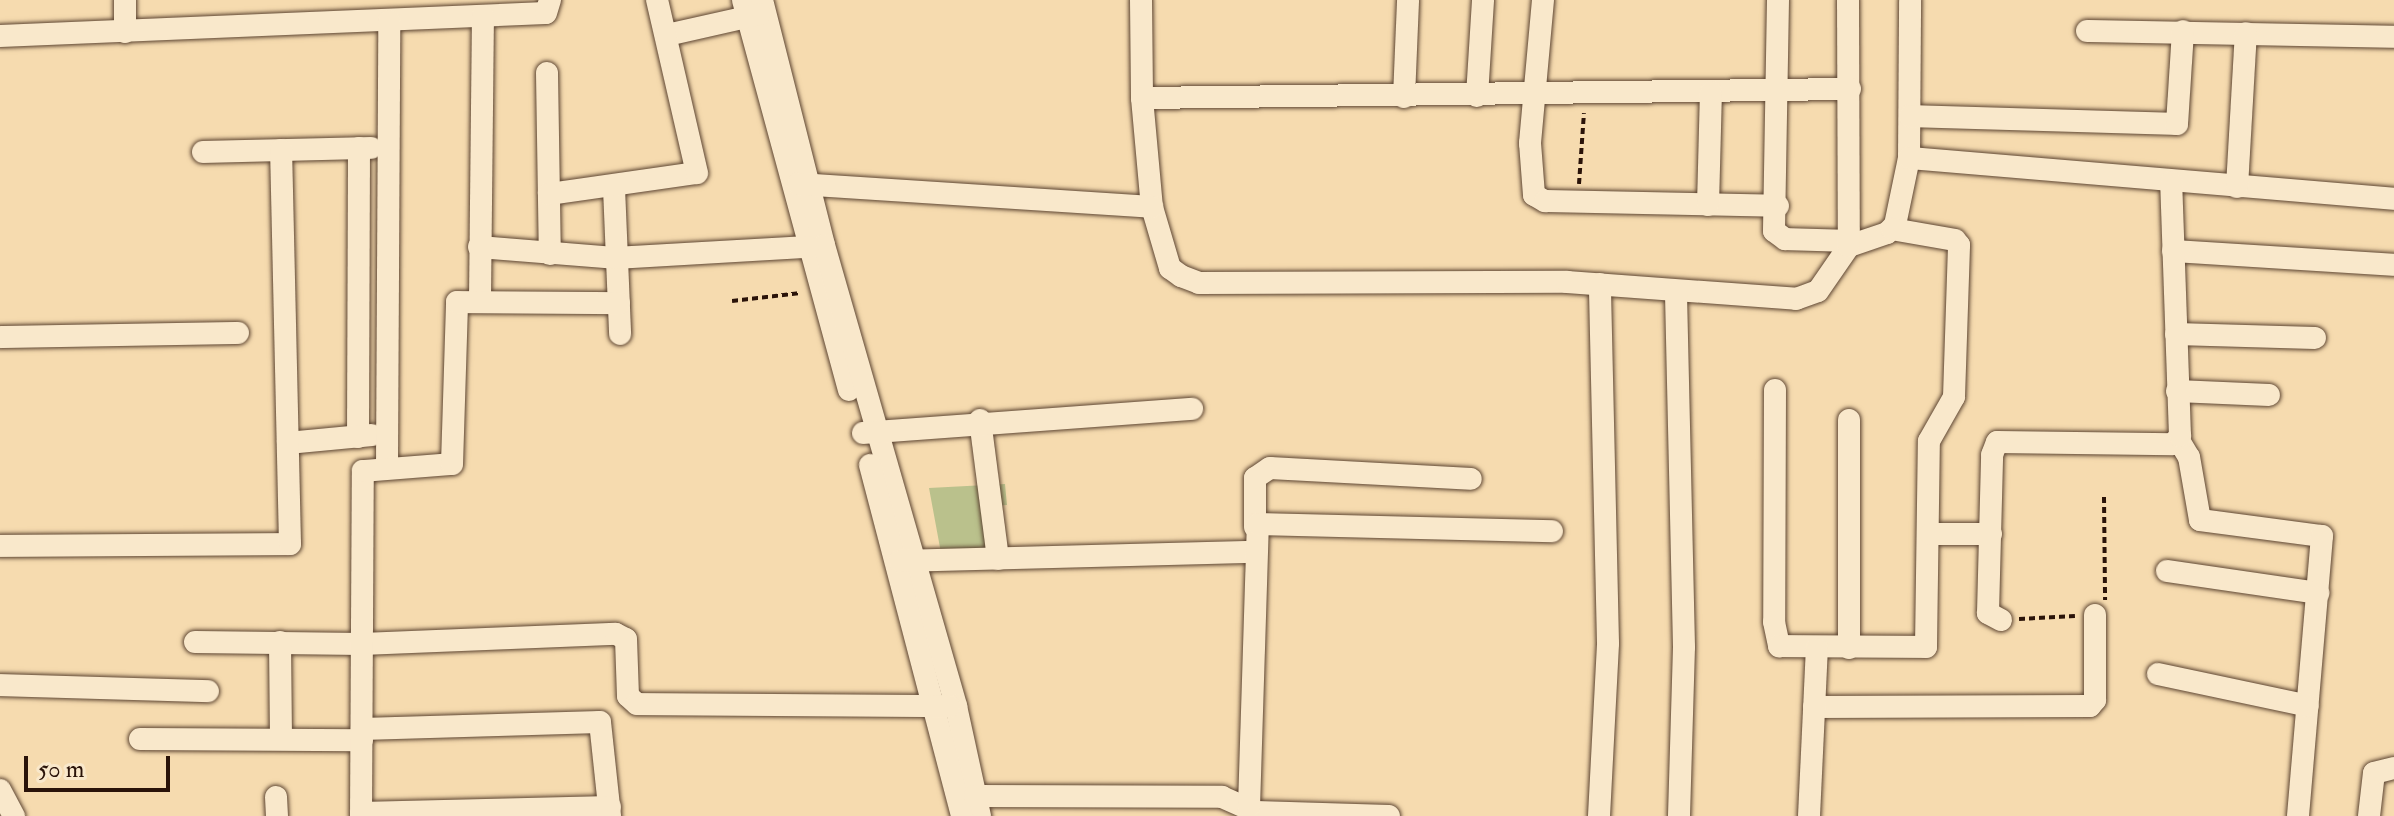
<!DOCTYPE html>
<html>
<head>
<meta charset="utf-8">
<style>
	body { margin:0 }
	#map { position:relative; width:2394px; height:816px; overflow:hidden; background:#f6dbaf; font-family:"IM FELL Double Pica",serif }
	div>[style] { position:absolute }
	.green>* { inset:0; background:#bac18c }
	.path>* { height:4px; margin-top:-2px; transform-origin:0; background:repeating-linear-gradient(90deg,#2a1309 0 6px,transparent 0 10px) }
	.roads { filter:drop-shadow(0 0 2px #5d4532) drop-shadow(0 0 2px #5d4532) }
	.street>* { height:22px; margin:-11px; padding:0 11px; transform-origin:11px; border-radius:11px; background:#f9e8cb }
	span { translate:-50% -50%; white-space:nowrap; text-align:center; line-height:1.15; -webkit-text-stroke:6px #f9e8cb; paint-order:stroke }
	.scale { position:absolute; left:24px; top:756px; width:146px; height:36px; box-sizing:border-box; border:4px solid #2a1309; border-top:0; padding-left:10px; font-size:24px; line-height:28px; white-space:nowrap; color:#2a1309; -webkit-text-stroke:6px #f9e8cb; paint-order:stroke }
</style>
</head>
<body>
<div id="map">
	<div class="green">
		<div style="clip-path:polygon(1005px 484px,1007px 505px,993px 506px,997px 549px,941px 553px,929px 488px)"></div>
	</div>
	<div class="path">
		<div style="left:1579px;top:184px;width:71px;rotate:-86deg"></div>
		<div style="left:732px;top:301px;width:69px;rotate:-6.6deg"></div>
		<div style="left:2104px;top:497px;width:103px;rotate:89.4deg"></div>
		<div style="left:2019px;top:619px;width:56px;rotate:-3.1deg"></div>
	</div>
	<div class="roads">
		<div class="street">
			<div style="left:743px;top:0;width:404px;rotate:74.8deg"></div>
			<div style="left:762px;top:0;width:253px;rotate:75.8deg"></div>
			<div style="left:824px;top:245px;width:480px;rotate:74deg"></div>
			<div style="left:956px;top:706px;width:113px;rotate:77.7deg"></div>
			<div style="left:1141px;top:0;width:98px;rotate:89.4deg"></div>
			<div style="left:1142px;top:98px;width:109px;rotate:84.8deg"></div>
			<div style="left:1152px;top:207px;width:64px;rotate:73.6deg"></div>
			<div style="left:1170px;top:268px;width:14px;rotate:36deg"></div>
			<div style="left:1181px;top:276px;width:19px;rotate:21deg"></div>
			<div style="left:1199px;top:283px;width:368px;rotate:-0.2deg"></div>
			<div style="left:1567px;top:282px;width:230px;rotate:4.2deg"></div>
			<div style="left:1796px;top:299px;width:23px;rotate:-20deg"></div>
			<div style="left:1818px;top:291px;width:55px;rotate:-55.4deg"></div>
			<div style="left:1849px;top:246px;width:40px;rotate:-18.9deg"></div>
			<div style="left:1887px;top:233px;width:11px;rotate:-45deg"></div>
			<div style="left:1895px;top:225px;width:68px;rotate:-78.2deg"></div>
			<div style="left:1909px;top:158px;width:158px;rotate:-89.6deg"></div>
			<div style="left:1543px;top:0;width:144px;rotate:95.2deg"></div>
			<div style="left:1530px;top:143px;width:52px;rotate:85.6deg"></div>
			<div style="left:1534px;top:195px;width:13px;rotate:29deg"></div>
			<div style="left:1545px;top:201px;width:233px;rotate:1.2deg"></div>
			<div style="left:1778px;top:0;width:231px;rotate:91deg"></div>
			<div style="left:1774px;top:231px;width:14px;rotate:36deg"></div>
			<div style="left:1785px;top:239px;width:64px;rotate:1.8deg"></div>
			<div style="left:1848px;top:0;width:246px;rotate:89.8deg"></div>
			<div style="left:2087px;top:31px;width:307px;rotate:1.1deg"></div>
			<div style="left:125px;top:32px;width:32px;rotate:-90deg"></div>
			<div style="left:667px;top:35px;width:95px;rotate:-12.7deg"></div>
			<div style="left:0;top:36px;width:546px;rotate:-2.41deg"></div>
			<div style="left:546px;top:13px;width:14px;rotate:-73deg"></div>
			<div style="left:547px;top:73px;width:181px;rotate:89.1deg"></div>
			<div style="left:1477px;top:96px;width:96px;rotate:-86.4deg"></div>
			<div style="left:1404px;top:97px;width:97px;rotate:-87.6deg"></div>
			<div style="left:1142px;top:98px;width:708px;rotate:-0.73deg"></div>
			<div style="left:1910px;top:116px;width:267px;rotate:1.7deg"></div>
			<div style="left:2177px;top:124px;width:93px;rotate:-86.3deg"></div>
			<div style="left:203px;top:152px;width:168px;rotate:-1.4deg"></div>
			<div style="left:1909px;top:158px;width:487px;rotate:4.8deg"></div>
			<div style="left:798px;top:184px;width:355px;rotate:3.7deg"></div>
			<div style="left:2237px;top:187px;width:154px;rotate:-86.7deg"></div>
			<div style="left:614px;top:188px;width:146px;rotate:87.6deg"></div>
			<div style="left:549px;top:194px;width:149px;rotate:-8.1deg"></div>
			<div style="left:697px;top:173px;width:178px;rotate:-103deg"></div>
			<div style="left:1708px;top:205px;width:113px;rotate:-88.5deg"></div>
			<div style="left:479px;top:247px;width:136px;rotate:4.6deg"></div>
			<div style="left:615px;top:258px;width:193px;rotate:-3.3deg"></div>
			<div style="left:2173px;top:251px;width:221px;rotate:3.6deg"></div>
			<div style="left:1676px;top:294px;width:353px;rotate:88.7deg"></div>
			<div style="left:1684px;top:647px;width:169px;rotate:91.7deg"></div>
			<div style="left:480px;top:299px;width:283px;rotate:-89.4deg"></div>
			<div style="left:2176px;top:334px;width:139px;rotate:1.6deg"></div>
			<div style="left:0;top:337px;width:238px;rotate:-1deg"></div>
			<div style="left:1775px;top:390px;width:232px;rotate:90.2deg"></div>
			<div style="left:1774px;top:622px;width:25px;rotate:78deg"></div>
			<div style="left:1779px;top:646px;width:147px;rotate:0.4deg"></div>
			<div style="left:1926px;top:647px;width:206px;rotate:-89.2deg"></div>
			<div style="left:1929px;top:441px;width:51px;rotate:-60.4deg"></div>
			<div style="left:1954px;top:397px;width:152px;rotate:-88.1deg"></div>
			<div style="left:1959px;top:245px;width:6px;rotate:-129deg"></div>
			<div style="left:1955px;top:240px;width:64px;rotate:-170.1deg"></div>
			<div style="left:2177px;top:391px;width:92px;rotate:2.5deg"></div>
			<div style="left:980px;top:420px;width:140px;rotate:82.6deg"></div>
			<div style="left:1849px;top:420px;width:228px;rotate:90deg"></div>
			<div style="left:863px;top:433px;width:330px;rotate:-4.2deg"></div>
			<div style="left:358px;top:437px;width:289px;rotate:-89.8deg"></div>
			<div style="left:2178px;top:439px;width:21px;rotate:59deg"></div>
			<div style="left:2189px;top:457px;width:64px;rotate:80.1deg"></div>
			<div style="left:2200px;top:520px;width:123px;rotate:7.5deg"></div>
			<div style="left:2322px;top:536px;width:281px;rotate:94.9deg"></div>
			<div style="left:288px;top:443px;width:84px;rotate:-5.4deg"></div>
			<div style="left:870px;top:465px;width:363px;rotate:75.3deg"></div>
			<div style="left:387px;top:466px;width:445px;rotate:-89.7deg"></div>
			<div style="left:1255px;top:527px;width:49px;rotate:-90deg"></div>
			<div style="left:1255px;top:478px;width:18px;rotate:-34deg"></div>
			<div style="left:1270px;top:468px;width:201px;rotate:3.1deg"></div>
			<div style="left:1931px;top:534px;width:60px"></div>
			<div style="left:0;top:546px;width:290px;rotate:-0.4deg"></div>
			<div style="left:290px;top:544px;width:394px;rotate:-91.3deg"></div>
			<div style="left:900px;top:561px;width:354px;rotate:-1.5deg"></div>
			<div style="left:2167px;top:571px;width:153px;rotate:8.3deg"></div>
			<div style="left:2001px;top:620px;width:15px;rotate:-152deg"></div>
			<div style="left:1988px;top:613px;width:158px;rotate:-88.5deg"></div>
			<div style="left:1992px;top:455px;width:14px;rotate:-69deg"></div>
			<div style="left:1997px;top:442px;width:176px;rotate:0.7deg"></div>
			<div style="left:2173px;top:444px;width:11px;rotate:-49deg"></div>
			<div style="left:2180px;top:436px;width:254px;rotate:-92deg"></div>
			<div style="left:195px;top:642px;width:167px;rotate:0.7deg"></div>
			<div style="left:362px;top:644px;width:254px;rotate:-2.3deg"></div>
			<div style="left:616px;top:634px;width:11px;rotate:27deg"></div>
			<div style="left:626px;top:639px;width:57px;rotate:88deg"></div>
			<div style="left:628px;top:696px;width:12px;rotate:42deg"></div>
			<div style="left:637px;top:704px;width:312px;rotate:0.4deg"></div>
			<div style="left:280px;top:642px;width:95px;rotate:89.4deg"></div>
			<div style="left:2158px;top:674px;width:153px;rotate:12deg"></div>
			<div style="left:0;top:685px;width:208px;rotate:1.7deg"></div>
			<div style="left:1814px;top:707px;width:276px;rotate:-0.2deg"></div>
			<div style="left:2090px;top:706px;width:8px;rotate:-50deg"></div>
			<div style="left:2095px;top:700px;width:85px;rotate:-90deg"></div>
			<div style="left:362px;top:729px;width:238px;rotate:-1.7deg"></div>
			<div style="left:600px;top:722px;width:95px;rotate:83.9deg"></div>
			<div style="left:140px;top:739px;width:222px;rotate:0.3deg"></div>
			<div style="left:0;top:790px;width:30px;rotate:62deg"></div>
			<div style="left:975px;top:796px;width:247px;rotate:0.2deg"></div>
			<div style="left:1222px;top:797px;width:37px;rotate:24deg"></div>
			<div style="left:1256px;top:812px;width:133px;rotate:1.7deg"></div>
			<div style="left:276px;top:797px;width:19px;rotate:87deg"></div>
			<div style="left:1249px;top:807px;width:283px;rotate:-88.2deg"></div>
			<div style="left:1258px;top:524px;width:294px;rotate:1.4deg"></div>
			<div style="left:361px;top:813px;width:249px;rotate:-1.4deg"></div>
			<div style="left:361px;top:816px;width:345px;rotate:-89.7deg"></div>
			<div style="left:363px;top:471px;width:89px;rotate:-4.5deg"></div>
			<div style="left:452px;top:464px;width:162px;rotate:-88.2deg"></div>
			<div style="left:457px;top:302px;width:162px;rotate:0.4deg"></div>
			<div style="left:1599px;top:816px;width:173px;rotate:-87deg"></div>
			<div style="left:1608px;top:643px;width:359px;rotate:-91.3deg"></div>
			<div style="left:1809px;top:816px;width:167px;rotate:-87.3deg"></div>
			<div style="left:2369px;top:816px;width:43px;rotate:-83.4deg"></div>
			<div style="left:2374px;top:773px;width:21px;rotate:-14deg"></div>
		</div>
	</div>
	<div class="scale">50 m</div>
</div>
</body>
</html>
